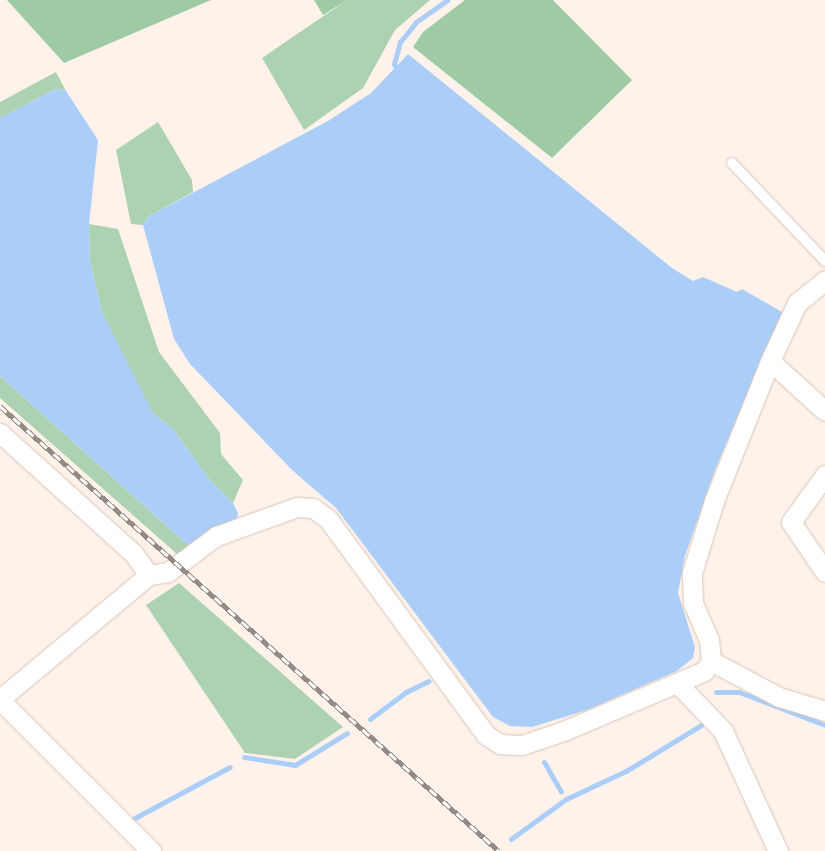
<!DOCTYPE html>
<html>
<head>
<meta charset="utf-8">
<style>
	body { margin:0 }
	#map { position:relative; width:825px; height:851px; overflow:hidden; background:#fef2ea; font-family:Figtree,sans-serif }
	div>[style] { position:absolute }
	.green>* { inset:0; background:#add2b1 }
	.forest>* { inset:0; background:#9fcba4 }
	.water>* { inset:0; background:#abcef9 }
	.stream>* { height:5px; margin:-2.5px; padding:0 2.5px; transform-origin:2.5px; border-radius:2.5px; background:#abcef9 }
	.roads { filter:drop-shadow(0 0 1px #d8c5b8) drop-shadow(0 0 1px #d8c5b8) }
	.service>* { height:10px; margin:-5px; padding:0 5px; transform-origin:5px; border-radius:5px; background:#fff }
	.minor>* { height:19px; margin:-9.5px; padding:0 9.5px; transform-origin:9.5px; border-radius:9.5px; background:#fff }
	.rail>* { height:4.5px; margin-top:-2.25px; transform-origin:0; background:repeating-linear-gradient(90deg,#fff 0 9px,#948b84 0 18px); box-sizing:border-box; border-block:1px solid #948b84 }
	span { translate:-50% -50%; white-space:nowrap; text-align:center; line-height:1.15; -webkit-text-stroke:3px #fff; paint-order:stroke }
</style>
</head>
<body>
<div id="map">
	<div class="green">
		<div style="clip-path:polygon(347px 0,430px 0,395px 30px,363px 88px,304px 130px,262px 58px)"></div>
		<div style="clip-path:polygon(56px 72px,66px 91px,56px 89px,0 118px,0 102px)"></div>
		<div style="clip-path:polygon(158px 122px,192px 180px,193px 192px,149px 216px,143px 225px,131px 224px,116px 150px)"></div>
		<div style="clip-path:polygon(89px 224px,118px 229px,159px 352px,220px 433px,221px 454px,243px 480px,233px 503px,210px 480px,173px 429px,153px 413px,128px 367px,102px 312px,90px 260px)"></div>
		<div style="clip-path:polygon(0 376px,190px 547px,177px 554px,0 398px)"></div>
		<div style="clip-path:polygon(179px 583px,343px 727px,295px 759px,245px 753px,146px 605px)"></div>
	</div>
	<div class="forest">
		<div style="clip-path:polygon(7px 0,211px 0,64px 63px)"></div>
		<div style="clip-path:polygon(314px 0,347px 0,323px 15px)"></div>
		<div style="clip-path:polygon(465px 0,553px 0,632px 80px,552px 158px,413px 47px,423px 32px)"></div>
	</div>
	<div class="water">
		<div style="clip-path:polygon(408px 54px,672px 268px,693px 281px,703px 277px,737px 292px,742px 289px,782px 312px,715px 470px,685px 556px,678px 593px,695px 647px,693px 658px,677px 671px,587px 710px,532px 727px,510px 726px,493px 717px,336px 508px,292px 470px,190px 364px,174px 339px,143px 225px,149px 216px,328px 121px,371px 93px)"></div>
		<div style="clip-path:polygon(56px 89px,66px 91px,98px 140px,89px 224px,90px 260px,102px 312px,153px 413px,173px 429px,210px 480px,233px 503px,238px 513px,237px 519px,190px 547px,0 376px,0 118px)"></div>
	</div>
	<div class="stream">
		<div style="left:399px;top:72px;width:9px;rotate:-122deg"></div>
		<div style="left:394px;top:64px;width:23px;rotate:-75deg"></div>
		<div style="left:400px;top:42px;width:26px;rotate:-51deg"></div>
		<div style="left:416px;top:22px;width:38px;rotate:-35deg"></div>
		<div style="left:716px;top:692px;width:23px"></div>
		<div style="left:739px;top:692px;width:92px;rotate:21deg"></div>
		<div style="left:370px;top:719px;width:45px;rotate:-36.9deg"></div>
		<div style="left:406px;top:692px;width:25px;rotate:-26deg"></div>
		<div style="left:244px;top:757px;width:52px;rotate:8.9deg"></div>
		<div style="left:295px;top:765px;width:61px;rotate:-31.6deg"></div>
		<div style="left:544px;top:762px;width:34px;rotate:60deg"></div>
		<div style="left:131px;top:820px;width:112px;rotate:-28.2deg"></div>
		<div style="left:511px;top:839px;width:68px;rotate:-36deg"></div>
		<div style="left:566px;top:799px;width:66px;rotate:-25deg"></div>
		<div style="left:626px;top:771px;width:88px;rotate:-31.5deg"></div>
	</div>
	<div class="roads">
		<div class="service">
			<div style="left:732px;top:163px;width:135px;rotate:46.5deg"></div>
		</div>
		<div class="minor">
			<div style="left:770px;top:361px;width:74px;rotate:42.3deg"></div>
			<div style="left:0;top:433px;width:179px;rotate:42.1deg"></div>
			<div style="left:133px;top:553px;width:27px;rotate:54deg"></div>
			<div style="left:825px;top:475px;width:58px;rotate:125.9deg"></div>
			<div style="left:791px;top:522px;width:60px;rotate:55.8deg"></div>
			<div style="left:711px;top:661px;width:77px;rotate:27.9deg"></div>
			<div style="left:779px;top:697px;width:48px;rotate:16.9deg"></div>
			<div style="left:678px;top:684px;width:65px;rotate:46.2deg"></div>
			<div style="left:723px;top:731px;width:132px;rotate:65.4deg"></div>
			<div style="left:0;top:699px;width:194px;rotate:-39.8deg"></div>
			<div style="left:149px;top:575px;width:19px;rotate:-9deg"></div>
			<div style="left:168px;top:572px;width:60px;rotate:-36.9deg"></div>
			<div style="left:216px;top:536px;width:86px;rotate:-19.7deg"></div>
			<div style="left:297px;top:507px;width:16px;rotate:4deg"></div>
			<div style="left:313px;top:508px;width:19px;rotate:36deg"></div>
			<div style="left:328px;top:519px;width:268px;rotate:53.8deg"></div>
			<div style="left:486px;top:735px;width:17px;rotate:33deg"></div>
			<div style="left:500px;top:744px;width:22px;rotate:3deg"></div>
			<div style="left:522px;top:745px;width:46px;rotate:-18.8deg"></div>
			<div style="left:566px;top:730px;width:150px;rotate:-23.1deg"></div>
			<div style="left:704px;top:671px;width:12px;rotate:-55deg"></div>
			<div style="left:711px;top:661px;width:21px;rotate:-95deg"></div>
			<div style="left:709px;top:640px;width:40px;rotate:-113.4deg"></div>
			<div style="left:693px;top:603px;width:30px;rotate:-92deg"></div>
			<div style="left:692px;top:573px;width:75px;rotate:-73deg"></div>
			<div style="left:714px;top:501px;width:151px;rotate:-68.2deg"></div>
			<div style="left:770px;top:361px;width:64px;rotate:-65deg"></div>
			<div style="left:797px;top:303px;width:36px;rotate:-39deg"></div>
			<div style="left:0;top:700px;width:214px;rotate:45deg"></div>
		</div>
	</div>
	<div class="rail">
		<div style="left:0;top:406px;width:669px;rotate:41.73deg"></div>
	</div>
</div>
</body>
</html>
